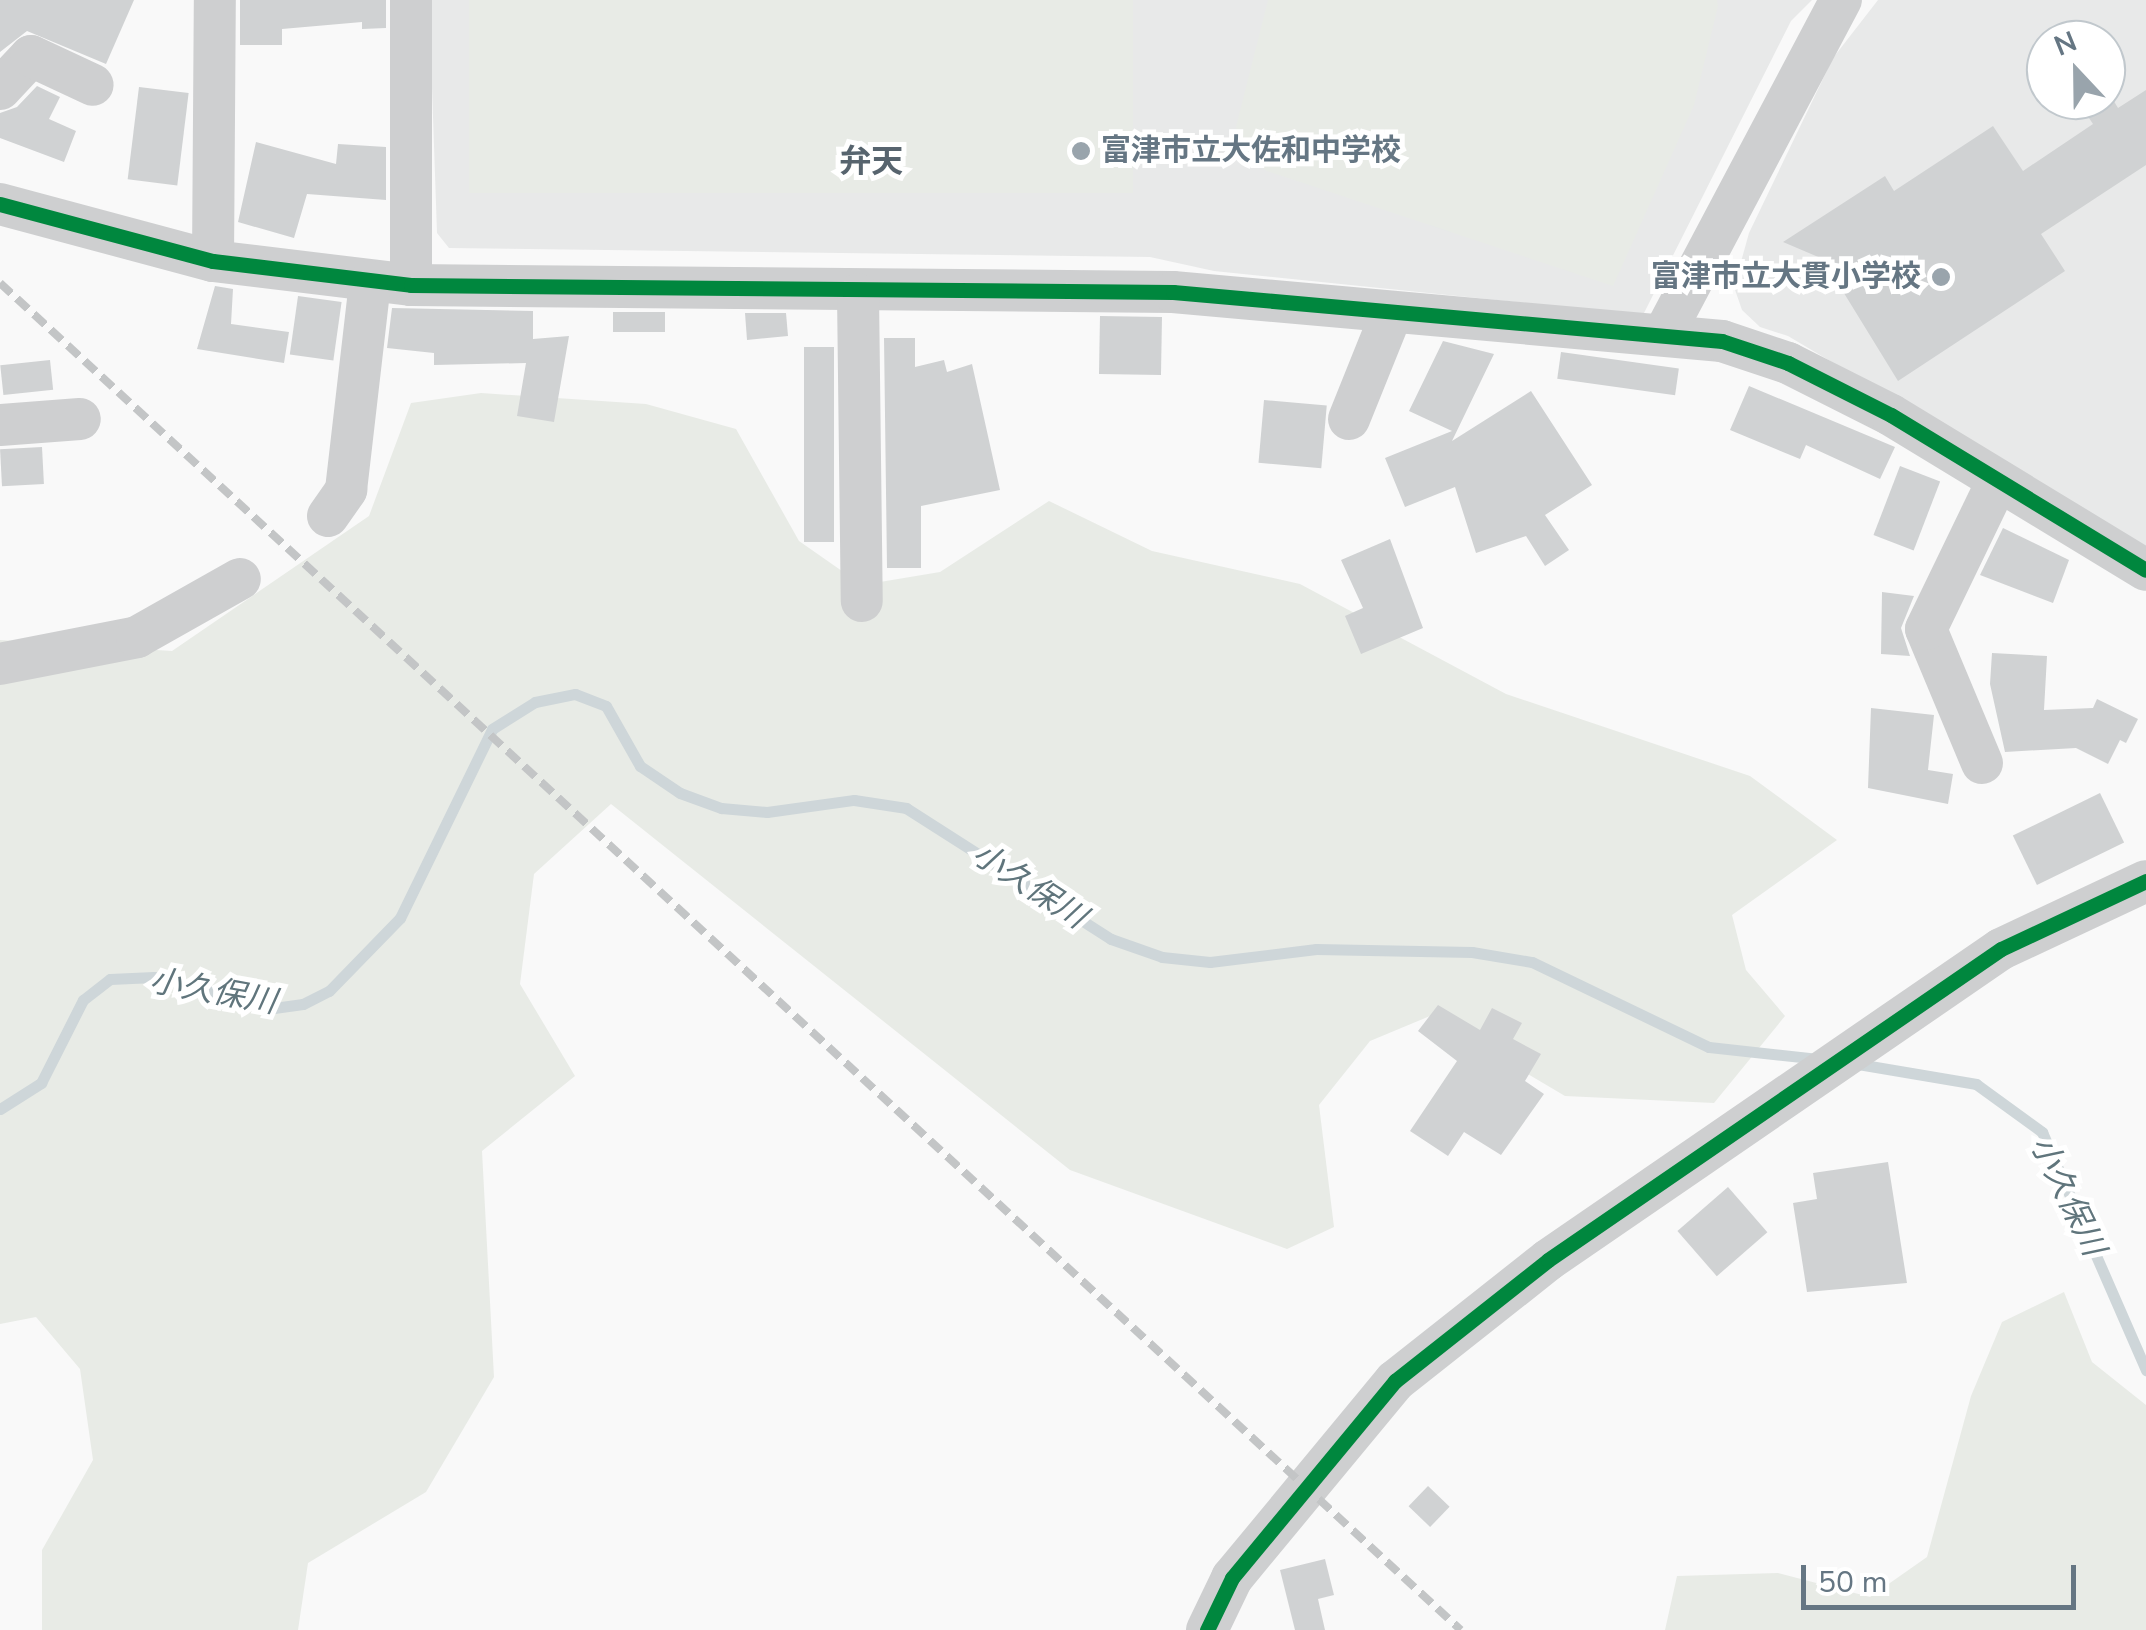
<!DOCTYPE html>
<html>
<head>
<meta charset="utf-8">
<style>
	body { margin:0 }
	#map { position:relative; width:2146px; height:1630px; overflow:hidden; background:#f9f9f9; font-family:"Nunito Sans","Noto Sans JP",sans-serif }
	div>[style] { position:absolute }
	.built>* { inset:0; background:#e8e9e9 }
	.green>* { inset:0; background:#e8ebe6; transform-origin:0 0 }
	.stream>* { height:11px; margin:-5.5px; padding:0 5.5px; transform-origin:5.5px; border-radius:5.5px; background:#ced6d9 }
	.building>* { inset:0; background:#d0d2d3; transform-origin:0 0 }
	.street>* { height:42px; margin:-21px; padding:0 21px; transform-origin:21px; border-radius:21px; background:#cecfd0 }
	.rail>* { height:8px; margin-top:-4px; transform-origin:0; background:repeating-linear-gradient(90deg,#c3c5c6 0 15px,transparent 0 23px) }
	.cycleway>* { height:15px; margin:-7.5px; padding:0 7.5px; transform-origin:7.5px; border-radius:7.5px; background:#00873e }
	.dots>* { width:28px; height:28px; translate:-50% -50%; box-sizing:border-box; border:5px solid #fff; border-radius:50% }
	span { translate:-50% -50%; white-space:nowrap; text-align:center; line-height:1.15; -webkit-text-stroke:10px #fff; paint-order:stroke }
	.poi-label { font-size:30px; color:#657683; font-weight:700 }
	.left { translate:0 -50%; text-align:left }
	.right { translate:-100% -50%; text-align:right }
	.neighbourhood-label { font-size:32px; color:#57646e; font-weight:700 }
	.water-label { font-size:32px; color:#60757c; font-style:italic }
	.north { position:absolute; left:2026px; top:20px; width:100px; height:100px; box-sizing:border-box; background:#fff; border:2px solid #c1c8cd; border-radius:50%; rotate:338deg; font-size:28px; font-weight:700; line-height:40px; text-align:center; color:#657683 }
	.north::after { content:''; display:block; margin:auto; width:35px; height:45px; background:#99a4ac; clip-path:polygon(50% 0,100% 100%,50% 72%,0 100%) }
	.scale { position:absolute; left:1801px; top:1565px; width:275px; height:45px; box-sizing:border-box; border:5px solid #657683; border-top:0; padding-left:12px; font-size:30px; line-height:35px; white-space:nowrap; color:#657683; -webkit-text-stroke:8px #fff; paint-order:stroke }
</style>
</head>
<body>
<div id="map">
	<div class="built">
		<div style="clip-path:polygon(429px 0,1812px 0,1791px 21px,1643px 315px,1214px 271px,1150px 257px,449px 248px,437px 233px)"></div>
		<div style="clip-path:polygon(evenodd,1878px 0,2146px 0,2146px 548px,1788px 336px,1760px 327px,1742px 310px,1734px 287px,1749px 233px,1833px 58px,1878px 0,2046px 40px,2106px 40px,2106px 100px,2046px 100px,2046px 40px)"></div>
	</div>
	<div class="green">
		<div style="left:469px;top:0;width:664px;height:193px"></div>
		<div style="clip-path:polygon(1268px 0,1717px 0,1718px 6px,1694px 105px,1613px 286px,1267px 171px,1243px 154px,1236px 127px)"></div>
		<div style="clip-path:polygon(481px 393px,646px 404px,736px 429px,799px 541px,862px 585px,940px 572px,1049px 501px,1152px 551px,1300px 584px,1506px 694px,1750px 776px,1837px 840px,1732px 915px,1746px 970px,1785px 1016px,1714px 1103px,1565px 1096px,1430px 1016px,1370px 1041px,1319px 1105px,1334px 1227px,1287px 1249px,1070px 1170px,611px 804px,534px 874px,520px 984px,575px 1076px,482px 1151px,494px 1377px,426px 1492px,308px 1563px,298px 1630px,42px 1630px,42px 1550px,93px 1460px,80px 1369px,36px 1317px,0 1324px,0 640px,172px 651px,369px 516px,411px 403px)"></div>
		<div style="clip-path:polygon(2064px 1292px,2092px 1362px,2146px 1405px,2146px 1630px,1665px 1630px,1677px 1576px,1778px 1573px,1870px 1597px,1927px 1557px,1971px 1396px,2002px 1322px)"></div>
	</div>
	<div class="stream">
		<div style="left:1858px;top:1064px;width:120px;rotate:9.6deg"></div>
		<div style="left:1976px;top:1084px;width:82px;rotate:36deg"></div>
		<div style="left:2042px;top:1132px;width:260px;rotate:66.4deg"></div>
		<div style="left:0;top:1109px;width:49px;rotate:-32.4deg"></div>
		<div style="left:41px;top:1083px;width:93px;rotate:-63.2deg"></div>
		<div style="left:83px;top:1000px;width:34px;rotate:-38deg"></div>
		<div style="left:110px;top:979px;width:44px;rotate:-2.6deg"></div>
		<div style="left:154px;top:977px;width:124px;rotate:14.5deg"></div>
		<div style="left:274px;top:1008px;width:29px;rotate:-8deg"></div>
		<div style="left:303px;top:1004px;width:29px;rotate:-27deg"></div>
		<div style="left:329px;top:991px;width:102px;rotate:-45.8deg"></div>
		<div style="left:400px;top:918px;width:210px;rotate:-64deg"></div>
		<div style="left:492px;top:729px;width:51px;rotate:-32.1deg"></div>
		<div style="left:535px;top:702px;width:41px;rotate:-11.3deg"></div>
		<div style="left:575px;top:694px;width:33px;rotate:21deg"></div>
		<div style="left:606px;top:706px;width:69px;rotate:60.5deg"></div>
		<div style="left:640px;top:766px;width:48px;rotate:34deg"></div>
		<div style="left:680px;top:793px;width:44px;rotate:20.1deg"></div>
		<div style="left:721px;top:808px;width:46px;rotate:5deg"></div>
		<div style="left:767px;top:812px;width:88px;rotate:-7.9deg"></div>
		<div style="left:854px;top:800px;width:53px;rotate:8.7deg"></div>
		<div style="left:906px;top:808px;width:243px;rotate:32.6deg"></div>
		<div style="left:1111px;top:939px;width:54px;rotate:19.4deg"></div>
		<div style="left:1162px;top:957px;width:48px;rotate:5.9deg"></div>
		<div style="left:1210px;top:962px;width:107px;rotate:-7deg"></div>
		<div style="left:1316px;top:949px;width:156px;rotate:1.1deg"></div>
		<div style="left:1472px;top:952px;width:61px;rotate:9.5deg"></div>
		<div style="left:1532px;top:962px;width:196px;rotate:25.7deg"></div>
		<div style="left:1709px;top:1047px;width:112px;rotate:6.2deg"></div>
	</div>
	<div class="building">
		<div style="clip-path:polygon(0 0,134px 0,106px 64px,27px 31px,0 52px)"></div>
		<div style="clip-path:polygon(240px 0,386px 0,386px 28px,362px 29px,362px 22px,282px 29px,282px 45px,240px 45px)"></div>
		<div style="clip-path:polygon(37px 86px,60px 97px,49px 119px,76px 131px,64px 162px,0 138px,0 113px,17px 107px)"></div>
		<div style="left:139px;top:87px;width:50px;height:93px;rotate:7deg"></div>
		<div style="clip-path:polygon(2146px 90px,2146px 165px,2041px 234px,2065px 271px,1898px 381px,1823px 259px,1783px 242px,1885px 176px,1894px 191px,1993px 126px,2023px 171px,2093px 124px,2083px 109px,2109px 93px,2118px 108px)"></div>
		<div style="clip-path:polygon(256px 142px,336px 164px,338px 144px,386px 147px,386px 200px,307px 194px,294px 238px,238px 222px)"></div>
		<div style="clip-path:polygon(215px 286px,233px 289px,231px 324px,289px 332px,284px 363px,197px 349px)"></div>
		<div style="left:298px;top:296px;width:44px;height:59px;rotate:8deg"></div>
		<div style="clip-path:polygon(392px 308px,533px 311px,533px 339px,569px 336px,554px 422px,517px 416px,526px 363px,434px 365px,434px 353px,387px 348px)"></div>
		<div style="left:613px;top:312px;width:52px;height:20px"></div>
		<div style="clip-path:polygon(745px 313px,786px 313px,788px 336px,747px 340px)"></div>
		<div style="left:1100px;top:316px;width:62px;height:58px;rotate:1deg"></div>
		<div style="clip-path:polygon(884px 338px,915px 338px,915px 367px,944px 360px,947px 372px,972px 364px,1000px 490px,921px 506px,921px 568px,887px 568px)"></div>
		<div style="clip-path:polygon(1443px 341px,1494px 354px,1452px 441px,1531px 391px,1592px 485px,1545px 515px,1569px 550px,1545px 566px,1526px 536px,1476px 553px,1455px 487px,1405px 507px,1385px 458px,1452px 431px,1409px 411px)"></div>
		<div style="left:804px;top:347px;width:30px;height:195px"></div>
		<div style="left:1561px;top:352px;width:119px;height:27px;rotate:8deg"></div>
		<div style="left:50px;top:360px;width:30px;height:50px;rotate:84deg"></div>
		<div style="clip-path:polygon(1749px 386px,1895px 447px,1880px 479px,1806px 445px,1800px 459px,1730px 430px)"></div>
		<div style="left:1264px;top:400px;width:63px;height:63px;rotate:5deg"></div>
		<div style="left:42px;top:447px;width:37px;height:42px;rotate:87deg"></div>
		<div style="left:1900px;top:466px;width:43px;height:74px;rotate:21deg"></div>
		<div style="clip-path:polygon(2003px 528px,2069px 560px,2053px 603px,1980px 575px)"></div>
		<div style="clip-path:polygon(1390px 539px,1423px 628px,1361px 654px,1345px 616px,1363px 608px,1341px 560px)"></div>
		<div style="clip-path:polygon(1882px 592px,1914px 596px,1901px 628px,1910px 656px,1881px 654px)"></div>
		<div style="clip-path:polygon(1992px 653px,2047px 656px,2044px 710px,2093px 708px,2097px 699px,2138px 719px,2126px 743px,2120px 740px,2108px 764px,2076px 748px,2005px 752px,1990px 684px)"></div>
		<div style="clip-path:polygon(1871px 708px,1934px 715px,1928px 770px,1953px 774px,1948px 804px,1868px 788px)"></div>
		<div style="left:2100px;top:793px;width:55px;height:97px;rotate:64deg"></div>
		<div style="clip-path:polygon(1438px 1005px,1480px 1030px,1492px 1008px,1522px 1023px,1513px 1039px,1541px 1054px,1525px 1081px,1544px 1094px,1501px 1155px,1464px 1132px,1448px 1156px,1410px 1131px,1457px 1061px,1418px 1031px)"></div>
		<div style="clip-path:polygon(1888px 1162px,1907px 1283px,1807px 1292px,1793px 1203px,1817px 1199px,1813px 1173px)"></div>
		<div style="left:1728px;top:1187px;width:60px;height:67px;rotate:49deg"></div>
		<div style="left:1428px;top:1486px;width:30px;height:28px;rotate:44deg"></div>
		<div style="clip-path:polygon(1325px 1559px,1334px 1595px,1318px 1599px,1325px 1630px,1295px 1630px,1280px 1570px)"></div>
	</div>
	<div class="street">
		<div style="left:0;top:89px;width:45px;rotate:-46.8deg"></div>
		<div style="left:31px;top:56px;width:68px;rotate:25.1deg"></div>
		<div style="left:0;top:204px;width:220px;rotate:15deg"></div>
		<div style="left:213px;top:261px;width:199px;rotate:6.9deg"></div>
		<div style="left:411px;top:285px;width:762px;rotate:0.53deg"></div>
		<div style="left:1173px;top:292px;width:551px;rotate:5.1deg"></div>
		<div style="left:1722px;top:341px;width:70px;rotate:18.4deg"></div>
		<div style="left:1788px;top:363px;width:115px;rotate:26.8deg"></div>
		<div style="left:1891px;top:415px;width:298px;rotate:31.3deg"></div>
		<div style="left:213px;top:261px;width:261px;rotate:-89.6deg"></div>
		<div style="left:411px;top:285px;width:285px;rotate:-90deg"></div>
		<div style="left:858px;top:294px;width:307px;rotate:89.3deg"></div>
		<div style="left:1665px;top:332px;width:376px;rotate:-62.1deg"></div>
		<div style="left:1349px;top:419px;width:115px;rotate:-68.1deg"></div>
		<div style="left:0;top:425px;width:80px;rotate:-4.3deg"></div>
		<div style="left:328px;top:516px;width:32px;rotate:-55deg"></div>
		<div style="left:346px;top:490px;width:210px;rotate:-83.4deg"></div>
		<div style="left:0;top:664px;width:140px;rotate:-11.1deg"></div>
		<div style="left:137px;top:637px;width:118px;rotate:-29.4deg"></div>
		<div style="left:1982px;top:763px;width:145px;rotate:-112.7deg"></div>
		<div style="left:1926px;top:629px;width:165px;rotate:-64.2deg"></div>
		<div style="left:1207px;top:1630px;width:58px;rotate:-64.3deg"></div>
		<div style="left:1232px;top:1578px;width:256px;rotate:-50.4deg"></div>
		<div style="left:1395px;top:1381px;width:195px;rotate:-38.3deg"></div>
		<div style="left:1548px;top:1260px;width:549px;rotate:-34.47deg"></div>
		<div style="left:2001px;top:949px;width:160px;rotate:-25.1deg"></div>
	</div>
	<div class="rail">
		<div style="left:0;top:283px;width:1987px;rotate:42.68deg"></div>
	</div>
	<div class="cycleway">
		<div style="left:0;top:204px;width:220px;rotate:15deg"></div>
		<div style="left:213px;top:261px;width:199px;rotate:6.9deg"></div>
		<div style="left:411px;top:285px;width:762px;rotate:0.53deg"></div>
		<div style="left:1173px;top:292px;width:551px;rotate:5.1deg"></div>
		<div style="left:1722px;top:341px;width:70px;rotate:18.4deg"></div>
		<div style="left:1788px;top:363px;width:115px;rotate:26.8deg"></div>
		<div style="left:1891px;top:415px;width:298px;rotate:31.3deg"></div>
		<div style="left:1207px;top:1630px;width:58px;rotate:-64.3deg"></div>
		<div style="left:1232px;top:1578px;width:256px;rotate:-50.4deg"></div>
		<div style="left:1395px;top:1381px;width:195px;rotate:-38.3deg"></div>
		<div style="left:1548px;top:1260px;width:549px;rotate:-34.47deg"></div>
		<div style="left:2001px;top:949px;width:160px;rotate:-25.1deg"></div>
	</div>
	<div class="dots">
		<div style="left:1081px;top:151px;background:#99a4ac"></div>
		<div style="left:1941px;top:277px;background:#99a4ac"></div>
	</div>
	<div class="poi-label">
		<span class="left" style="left:1101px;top:151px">富津市立大佐和中学校</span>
		<span class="right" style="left:1921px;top:277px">富津市立大貫小学校</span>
	</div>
	<div class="neighbourhood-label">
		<span style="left:871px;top:162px">弁天</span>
	</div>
	<div class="water-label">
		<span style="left:1029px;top:886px;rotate:33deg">小久保川</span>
		<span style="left:213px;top:992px;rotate:10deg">小久保川</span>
		<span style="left:2067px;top:1196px;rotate:64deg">小久保川</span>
	</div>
	<div class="north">N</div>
	<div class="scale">50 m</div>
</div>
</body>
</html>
